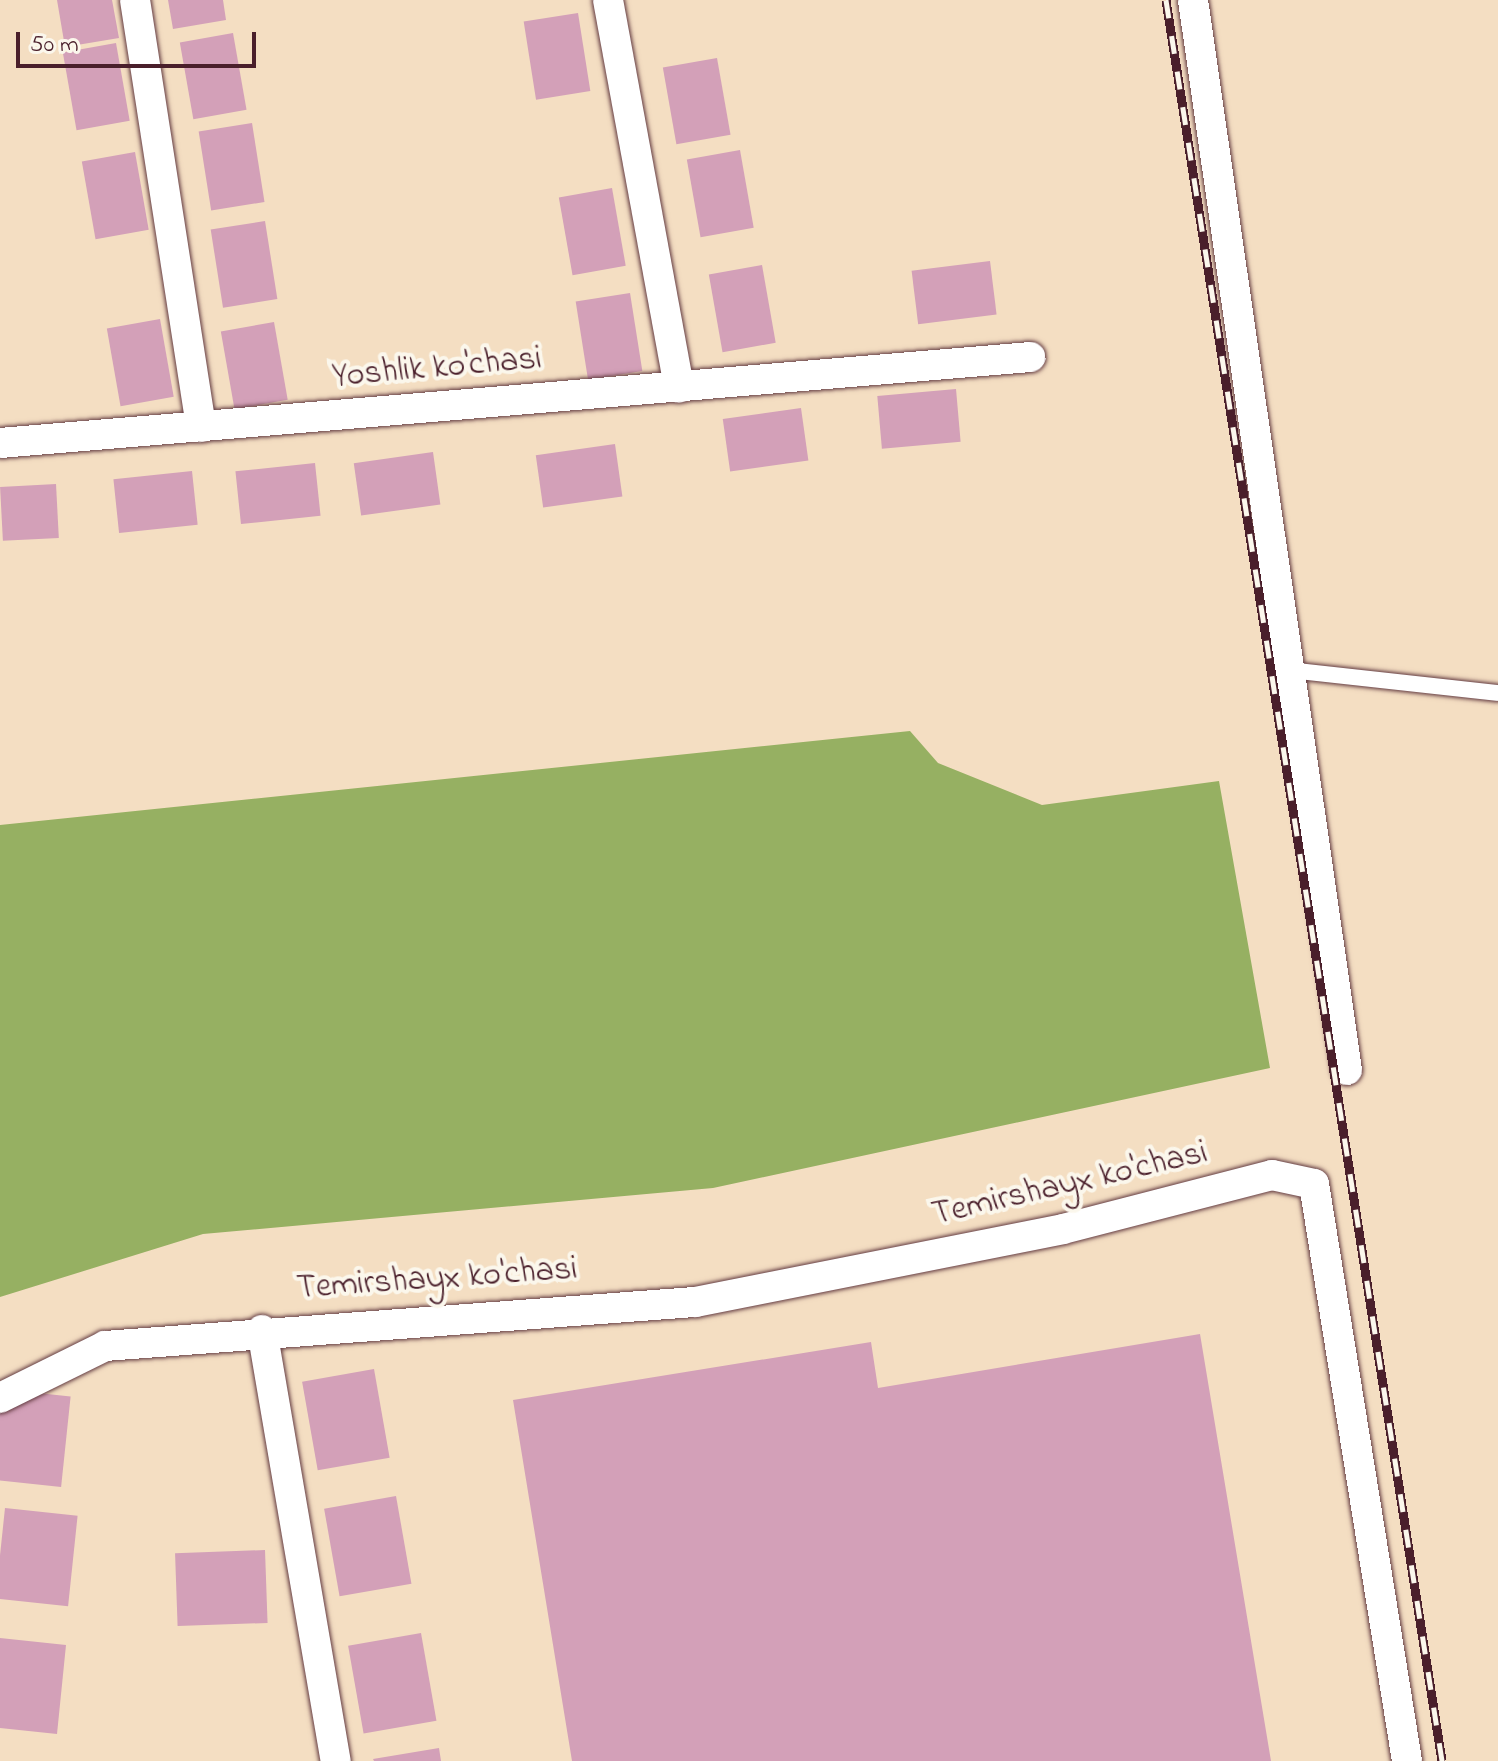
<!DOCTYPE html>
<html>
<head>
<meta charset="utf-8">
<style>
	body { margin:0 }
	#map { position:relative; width:1498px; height:1761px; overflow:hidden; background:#f4dec2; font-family:"Indie Flower",sans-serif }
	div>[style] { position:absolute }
	.forest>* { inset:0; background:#96b062 }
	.building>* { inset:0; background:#d3a0b8; transform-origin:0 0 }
	.roads { filter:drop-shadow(0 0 2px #643c42) drop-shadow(0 0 2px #643c42) }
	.lane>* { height:16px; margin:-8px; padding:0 8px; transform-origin:8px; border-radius:8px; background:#fff }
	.street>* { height:30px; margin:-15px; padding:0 15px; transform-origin:15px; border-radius:15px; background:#fff }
	.rail>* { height:9px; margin-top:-4.5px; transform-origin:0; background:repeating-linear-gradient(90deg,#fbf7ec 0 18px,#4a1f2b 0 36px); box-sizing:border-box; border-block:2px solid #4a1f2b }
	span { translate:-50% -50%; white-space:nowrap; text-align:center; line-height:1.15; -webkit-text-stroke:8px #fbf7ec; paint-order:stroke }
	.street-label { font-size:34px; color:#4a1f2b }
	.scale { position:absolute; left:16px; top:32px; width:240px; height:36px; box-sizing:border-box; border:4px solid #4a1f2b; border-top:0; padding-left:10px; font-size:24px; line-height:28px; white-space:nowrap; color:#4a1f2b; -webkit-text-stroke:6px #fbf7ec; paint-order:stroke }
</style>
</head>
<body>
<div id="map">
	<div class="forest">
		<div style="clip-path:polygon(910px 731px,938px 763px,1042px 805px,1219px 781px,1270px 1068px,713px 1188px,203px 1234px,0 1297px,0 825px)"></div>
	</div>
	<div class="building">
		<div style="clip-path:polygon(57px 0,112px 0,119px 38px,65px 47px)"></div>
		<div style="clip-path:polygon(168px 0,223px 0,226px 20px,173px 29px)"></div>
		<div style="left:578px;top:13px;width:79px;height:55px;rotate:81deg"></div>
		<div style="left:233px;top:33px;width:78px;height:54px;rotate:80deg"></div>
		<div style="left:116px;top:43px;width:79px;height:54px;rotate:80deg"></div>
		<div style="left:717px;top:58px;width:78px;height:55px;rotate:80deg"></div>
		<div style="left:252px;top:123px;width:80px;height:54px;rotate:81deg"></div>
		<div style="left:740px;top:150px;width:79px;height:54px;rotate:80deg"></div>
		<div style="left:135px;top:152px;width:79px;height:54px;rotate:80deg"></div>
		<div style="left:612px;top:188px;width:79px;height:54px;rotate:80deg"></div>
		<div style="left:265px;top:221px;width:79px;height:55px;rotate:81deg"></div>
		<div style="left:990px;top:261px;width:54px;height:79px;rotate:83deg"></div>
		<div style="left:762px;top:265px;width:79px;height:54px;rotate:80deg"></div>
		<div style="left:630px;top:293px;width:79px;height:55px;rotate:81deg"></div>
		<div style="left:160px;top:319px;width:79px;height:54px;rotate:80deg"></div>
		<div style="left:274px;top:322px;width:79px;height:54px;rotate:80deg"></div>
		<div style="left:956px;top:389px;width:53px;height:79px;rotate:85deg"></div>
		<div style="left:801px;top:408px;width:53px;height:79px;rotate:82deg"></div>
		<div style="left:615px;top:444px;width:53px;height:80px;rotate:82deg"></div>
		<div style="left:433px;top:452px;width:53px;height:80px;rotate:82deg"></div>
		<div style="left:315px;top:463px;width:53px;height:80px;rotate:84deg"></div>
		<div style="left:192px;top:471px;width:54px;height:79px;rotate:84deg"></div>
		<div style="left:56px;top:484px;width:54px;height:56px;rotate:87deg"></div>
		<div style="clip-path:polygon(1200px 1334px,1271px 1761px,572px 1761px,513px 1400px,871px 1342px,878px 1388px)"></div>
		<div style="left:374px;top:1369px;width:90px;height:73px;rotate:80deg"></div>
		<div style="left:0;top:1389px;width:71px;height:91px;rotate:6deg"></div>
		<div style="left:396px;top:1496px;width:89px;height:73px;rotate:80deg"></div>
		<div style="left:5px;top:1508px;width:73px;height:91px;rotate:6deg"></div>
		<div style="left:265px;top:1550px;width:73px;height:90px;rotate:88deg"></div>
		<div style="left:421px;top:1633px;width:89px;height:74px;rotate:80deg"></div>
		<div style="clip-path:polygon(0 1638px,66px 1645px,57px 1734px,0 1728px)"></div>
		<div style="clip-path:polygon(439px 1748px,441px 1761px,374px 1761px,373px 1759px)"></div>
	</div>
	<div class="roads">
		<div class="lane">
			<div style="left:1289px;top:670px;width:210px;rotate:6.3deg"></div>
		</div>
		<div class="street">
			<div style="left:135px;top:0;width:432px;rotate:81.2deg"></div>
			<div style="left:608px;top:0;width:394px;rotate:79.6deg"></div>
			<div style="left:1193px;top:0;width:1081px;rotate:81.81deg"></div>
			<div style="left:0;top:443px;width:1034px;rotate:-4.77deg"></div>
			<div style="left:262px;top:1330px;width:437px;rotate:80.3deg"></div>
			<div style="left:0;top:1398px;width:117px;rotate:-26.3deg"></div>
			<div style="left:105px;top:1346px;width:592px;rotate:-4.27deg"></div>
			<div style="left:695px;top:1302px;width:375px;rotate:-11.2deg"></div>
			<div style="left:1063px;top:1229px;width:216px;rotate:-14.5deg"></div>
			<div style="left:1272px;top:1175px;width:43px;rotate:12.1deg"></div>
			<div style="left:1314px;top:1184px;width:584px;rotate:80.84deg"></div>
		</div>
	</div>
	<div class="rail">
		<div style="left:1166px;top:0;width:1782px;rotate:81.09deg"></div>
	</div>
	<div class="street-label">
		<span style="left:437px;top:369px;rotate:-5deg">Yoshlik ko'chasi</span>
		<span style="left:1070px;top:1185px;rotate:-13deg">Temirshayx ko'chasi</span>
		<span style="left:437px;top:1280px;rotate:-4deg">Temirshayx ko'chasi</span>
	</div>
	<div class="scale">50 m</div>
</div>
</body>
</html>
